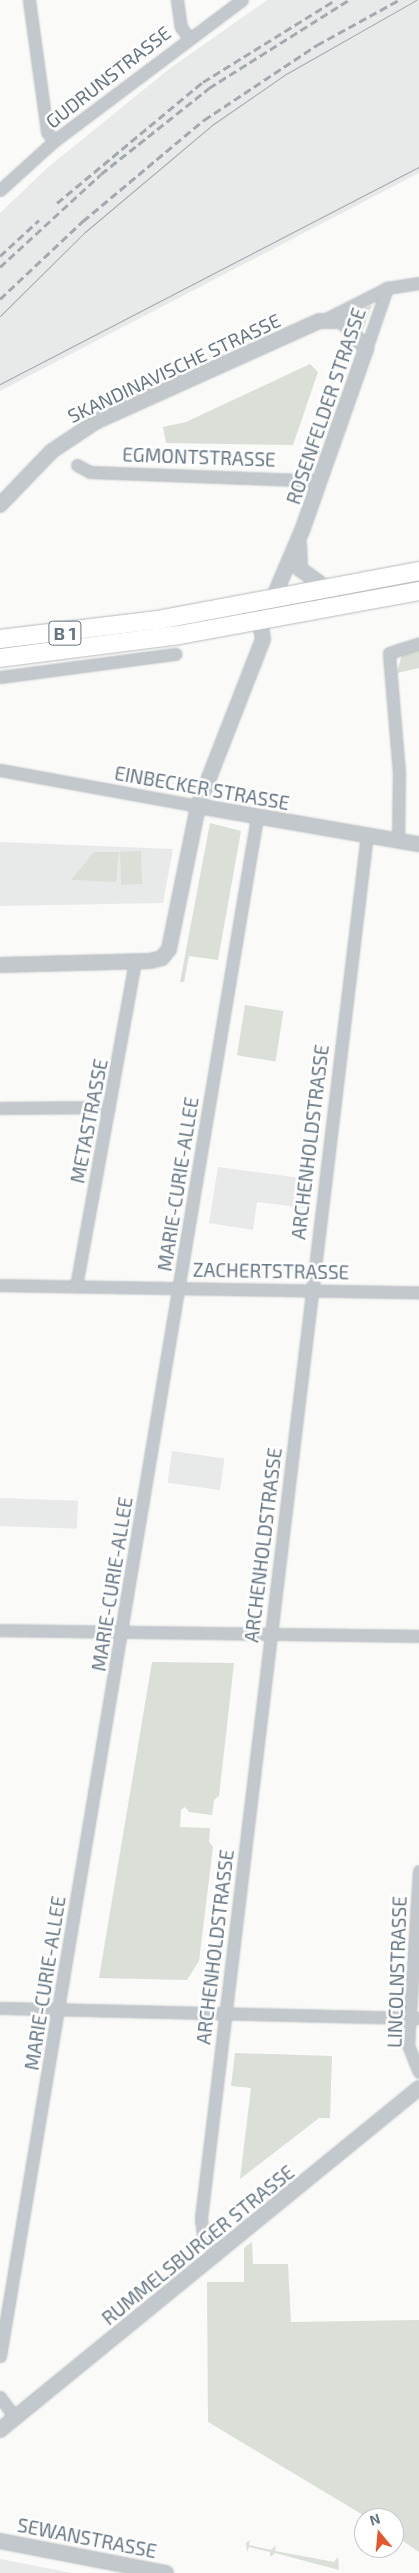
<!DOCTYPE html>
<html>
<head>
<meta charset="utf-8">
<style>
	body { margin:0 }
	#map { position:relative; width:419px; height:2573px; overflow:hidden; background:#fafaf8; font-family:"Exo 2",sans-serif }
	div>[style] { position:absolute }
	.built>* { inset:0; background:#e8e9e9; transform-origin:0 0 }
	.green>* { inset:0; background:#dadfd7; transform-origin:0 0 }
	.roads { filter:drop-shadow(0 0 1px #b5babe) drop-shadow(0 0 1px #b5babe) }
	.minor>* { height:11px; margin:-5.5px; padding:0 5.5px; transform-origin:5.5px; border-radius:5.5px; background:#c3c8cc }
	.tertiary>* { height:14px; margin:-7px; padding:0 7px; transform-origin:7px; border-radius:7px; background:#c3c8cc }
	.primary>* { height:18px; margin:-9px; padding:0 9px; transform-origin:9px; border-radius:9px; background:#fff }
	.tram>* { height:1px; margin:-0.5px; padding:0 0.5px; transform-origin:0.5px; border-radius:0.5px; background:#a2aab0 }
	.rail>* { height:3px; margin-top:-1.5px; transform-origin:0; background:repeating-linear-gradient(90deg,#a2aab0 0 8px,transparent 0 12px) }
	span { translate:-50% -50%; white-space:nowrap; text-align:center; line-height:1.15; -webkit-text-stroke:5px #fff; paint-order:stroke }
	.shield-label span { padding:1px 4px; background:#fff; border:1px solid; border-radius:4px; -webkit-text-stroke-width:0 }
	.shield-label { font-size:18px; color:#657683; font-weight:700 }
	.street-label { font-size:19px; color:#657683 }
	.north { position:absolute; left:354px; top:2508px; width:50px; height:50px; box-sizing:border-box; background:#fff; border:1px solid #c1c8cd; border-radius:50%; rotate:343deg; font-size:14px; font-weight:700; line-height:20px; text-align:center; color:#657683 }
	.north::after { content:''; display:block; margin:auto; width:18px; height:22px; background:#e4572e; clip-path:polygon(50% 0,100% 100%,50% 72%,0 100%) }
</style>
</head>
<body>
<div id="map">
	<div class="built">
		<div style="clip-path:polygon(267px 0,419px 0,419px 173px,0 391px,0 213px,46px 169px,169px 69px)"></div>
		<div style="clip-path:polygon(0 842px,173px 849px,163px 903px,0 906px)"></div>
		<div style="clip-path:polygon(218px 1167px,308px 1179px,305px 1208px,257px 1202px,253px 1230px,209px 1223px)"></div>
		<div style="left:172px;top:1451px;width:53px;height:32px;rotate:8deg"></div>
		<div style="left:0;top:1498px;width:78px;height:28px;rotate:2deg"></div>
		<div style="clip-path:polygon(0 2559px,72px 2573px,0 2573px)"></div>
	</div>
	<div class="green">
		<div style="clip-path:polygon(372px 305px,363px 330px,345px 317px,349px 314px)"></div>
		<div style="clip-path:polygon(310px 364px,318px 372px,293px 445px,166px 443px,163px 427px,186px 422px)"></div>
		<div style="clip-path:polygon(419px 647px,419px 668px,397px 673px,402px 654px)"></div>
		<div style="clip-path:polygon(210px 823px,241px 831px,218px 960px,189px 956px,184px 982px,180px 982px)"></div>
		<div style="left:141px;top:851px;width:33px;height:21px;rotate:88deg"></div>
		<div style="clip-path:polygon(94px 852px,119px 852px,116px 882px,71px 880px)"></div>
		<div style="left:245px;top:1005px;width:39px;height:51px;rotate:9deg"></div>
		<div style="clip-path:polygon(152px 1662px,234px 1663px,219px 1796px,214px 1800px,212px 1815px,189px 1812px,185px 1807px,181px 1810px,180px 1827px,210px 1828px,209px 1842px,213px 1847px,199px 1961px,187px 1980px,99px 1978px)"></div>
		<div style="clip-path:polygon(235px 2053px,332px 2056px,330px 2118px,319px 2118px,240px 2179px,251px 2088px,231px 2086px)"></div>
		<div style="clip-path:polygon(252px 2242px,253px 2264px,288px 2264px,291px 2322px,419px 2320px,419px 2552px,394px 2535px,394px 2518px,368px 2518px,208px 2422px,207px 2282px,244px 2282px,244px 2248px)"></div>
		<div style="clip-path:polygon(250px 2540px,249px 2545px,271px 2550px,276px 2545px,275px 2551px,334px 2562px,338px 2557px,339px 2570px,275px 2553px,270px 2557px,270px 2552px,249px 2547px,247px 2552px,246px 2543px)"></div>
	</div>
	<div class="roads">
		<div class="minor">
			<div style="left:29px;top:0;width:133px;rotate:82.2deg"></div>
			<div style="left:47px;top:132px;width:11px;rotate:52deg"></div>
			<div style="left:177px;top:0;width:27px;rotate:82deg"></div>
			<div style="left:181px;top:27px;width:12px;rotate:55deg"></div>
			<div style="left:0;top:190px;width:73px;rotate:-42.2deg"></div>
			<div style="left:54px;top:141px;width:235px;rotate:-36.9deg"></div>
			<div style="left:328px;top:318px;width:66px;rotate:-27deg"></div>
			<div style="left:387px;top:288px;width:32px;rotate:-9deg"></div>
			<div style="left:366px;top:349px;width:65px;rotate:-71deg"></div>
			<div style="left:77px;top:465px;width:15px;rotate:28deg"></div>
			<div style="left:90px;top:472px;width:230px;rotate:2.2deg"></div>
			<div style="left:0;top:677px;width:177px;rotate:-7.5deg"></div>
			<div style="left:0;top:770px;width:201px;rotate:10.3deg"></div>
			<div style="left:398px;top:841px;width:68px;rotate:-89.2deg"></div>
			<div style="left:399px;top:773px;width:120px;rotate:-94.8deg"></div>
			<div style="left:389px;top:653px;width:32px;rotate:-18deg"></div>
			<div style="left:0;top:1108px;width:109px;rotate:-0.5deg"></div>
			<div style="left:0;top:1285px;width:419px;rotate:1deg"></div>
			<div style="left:76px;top:1286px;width:329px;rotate:-79.7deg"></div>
			<div style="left:0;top:1630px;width:419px;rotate:0.8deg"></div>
			<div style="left:419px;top:1871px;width:174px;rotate:93.6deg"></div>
			<div style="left:408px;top:2045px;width:29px;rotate:68deg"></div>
			<div style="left:0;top:2008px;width:419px;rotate:1.4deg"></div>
			<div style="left:216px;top:2255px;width:24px;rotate:-123deg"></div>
			<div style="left:203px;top:2235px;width:17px;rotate:-97deg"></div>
			<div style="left:201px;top:2218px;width:1393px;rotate:-83.16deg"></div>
			<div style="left:0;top:2356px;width:1560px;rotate:-80.52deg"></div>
			<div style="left:0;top:2397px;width:26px;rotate:54deg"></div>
		</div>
		<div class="tertiary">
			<div style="left:0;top:505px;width:75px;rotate:-46.1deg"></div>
			<div style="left:52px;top:451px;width:54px;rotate:-33.7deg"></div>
			<div style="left:97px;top:421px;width:244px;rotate:-24.2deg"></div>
			<div style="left:320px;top:321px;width:22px"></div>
			<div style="left:342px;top:321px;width:37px;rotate:49deg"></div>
			<div style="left:366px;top:349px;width:190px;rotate:109.4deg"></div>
			<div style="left:303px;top:528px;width:79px;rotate:113deg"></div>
			<div style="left:299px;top:544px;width:25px;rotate:88deg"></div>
			<div style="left:300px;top:569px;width:34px;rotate:36deg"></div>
			<div style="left:198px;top:806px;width:224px;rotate:9.8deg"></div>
			<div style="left:0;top:965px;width:150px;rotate:-1.5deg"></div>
			<div style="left:150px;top:961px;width:12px;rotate:-14deg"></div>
			<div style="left:162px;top:958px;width:11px;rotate:-52deg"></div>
			<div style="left:169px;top:949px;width:146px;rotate:-78.5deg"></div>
			<div style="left:198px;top:806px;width:179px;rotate:-68.7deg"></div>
			<div style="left:263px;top:639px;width:17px;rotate:-100deg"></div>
			<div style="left:0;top:2430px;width:541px;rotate:-39.22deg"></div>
			<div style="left:0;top:2541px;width:169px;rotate:10.9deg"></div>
		</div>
		<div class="primary">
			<div style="left:0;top:639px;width:159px;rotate:-6.9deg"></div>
			<div style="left:158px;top:620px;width:266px;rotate:-10.6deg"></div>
			<div style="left:0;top:658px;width:180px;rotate:-7.3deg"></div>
			<div style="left:179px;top:635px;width:244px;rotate:-10.4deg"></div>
		</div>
	</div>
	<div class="tram">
		<div style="left:0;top:316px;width:120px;rotate:-44.7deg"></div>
		<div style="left:85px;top:232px;width:166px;rotate:-40.1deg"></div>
		<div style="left:212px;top:125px;width:90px;rotate:-34.6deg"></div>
		<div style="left:286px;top:74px;width:150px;rotate:-29.6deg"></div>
		<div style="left:0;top:384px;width:472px;rotate:-27.4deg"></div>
	</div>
	<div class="rail">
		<div style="left:57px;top:203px;width:190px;rotate:-39.7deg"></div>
		<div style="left:203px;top:82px;width:155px;rotate:-31.8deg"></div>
		<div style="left:0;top:256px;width:53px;rotate:-42.7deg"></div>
		<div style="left:0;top:267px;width:137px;rotate:-42.6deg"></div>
		<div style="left:101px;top:174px;width:138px;rotate:-38.5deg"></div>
		<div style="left:209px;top:88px;width:165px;rotate:-32.2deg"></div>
		<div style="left:0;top:299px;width:114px;rotate:-43.2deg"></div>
		<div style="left:83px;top:221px;width:158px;rotate:-39.9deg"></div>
		<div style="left:204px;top:120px;width:136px;rotate:-33.6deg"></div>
		<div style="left:317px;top:45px;width:94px;rotate:-28.8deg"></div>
	</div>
	<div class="shield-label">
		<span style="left:65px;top:633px">B 1</span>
	</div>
	<div class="street-label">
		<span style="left:108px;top:77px;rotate:-38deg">GUDRUNSTRASSE</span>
		<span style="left:174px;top:368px;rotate:-25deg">SKANDINAVISCHE STRASSE</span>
		<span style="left:326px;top:406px;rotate:-71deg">ROSENFELDER STRASSE</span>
		<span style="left:199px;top:457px;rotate:2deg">EGMONTSTRASSE</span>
		<span style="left:202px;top:788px;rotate:10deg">EINBECKER STRASSE</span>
		<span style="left:89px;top:1121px;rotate:-79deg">METASTRASSE</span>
		<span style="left:310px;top:1142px;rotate:-83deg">ARCHENHOLDSTRASSE</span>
		<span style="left:178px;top:1184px;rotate:-81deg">MARIE-CURIE-ALLEE</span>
		<span style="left:271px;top:1271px;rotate:1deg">ZACHERTSTRASSE</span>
		<span style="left:263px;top:1545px;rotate:-83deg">ARCHENHOLDSTRASSE</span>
		<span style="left:112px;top:1584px;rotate:-81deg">MARIE-CURIE-ALLEE</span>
		<span style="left:215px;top:1947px;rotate:-83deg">ARCHENHOLDSTRASSE</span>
		<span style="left:397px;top:1972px;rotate:-88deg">LINCOLNSTRASSE</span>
		<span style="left:45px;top:1983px;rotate:-81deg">MARIE-CURIE-ALLEE</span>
		<span style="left:198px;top:2245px;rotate:-39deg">RUMMELSBURGER STRASSE</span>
		<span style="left:87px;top:2538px;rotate:11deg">SEWANSTRASSE</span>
	</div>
	<div class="north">N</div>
</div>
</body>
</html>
